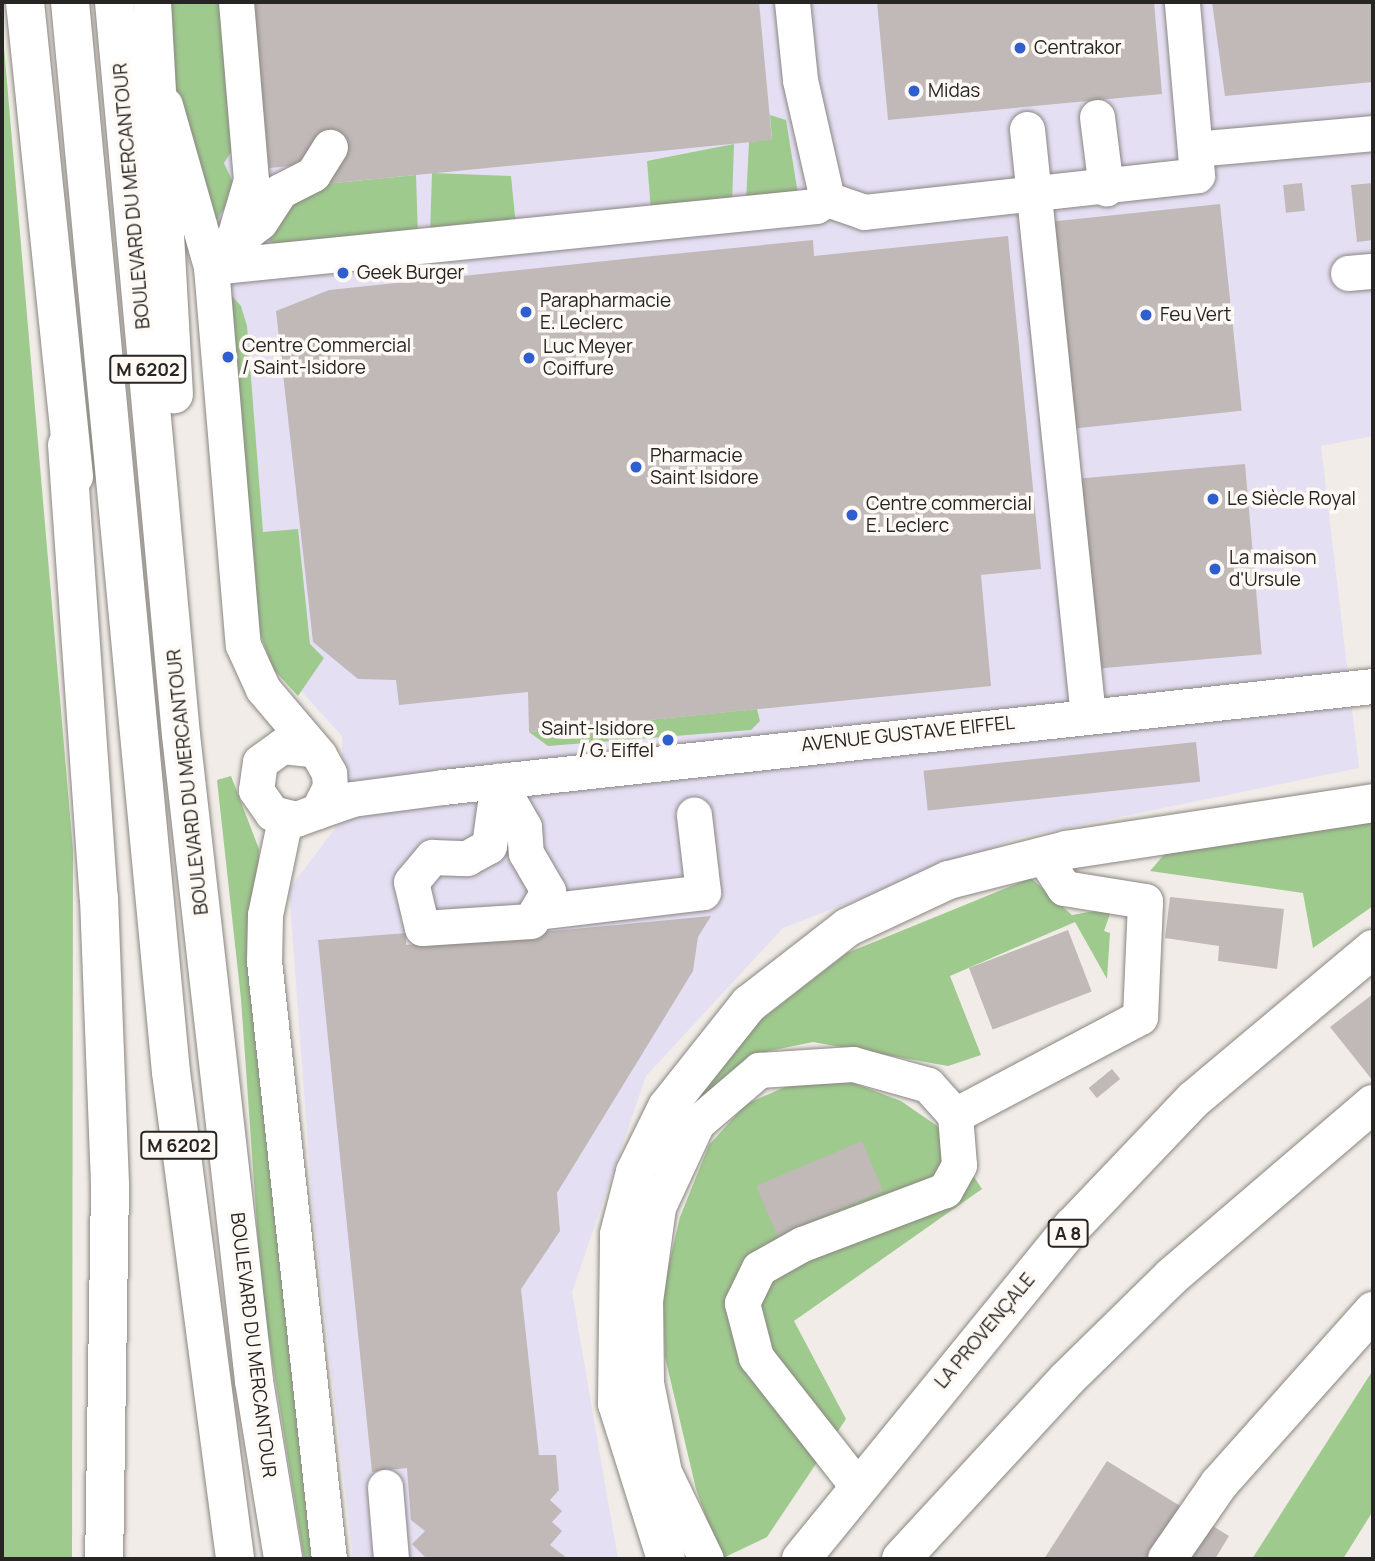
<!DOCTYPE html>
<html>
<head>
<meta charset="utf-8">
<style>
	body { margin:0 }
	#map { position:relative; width:1375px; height:1561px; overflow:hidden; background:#f1ece7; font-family:Manrope,sans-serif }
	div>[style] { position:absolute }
	.commercial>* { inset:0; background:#e5dff4 }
	.green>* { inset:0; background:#9fca8e }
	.building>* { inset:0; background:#c0b9b8; transform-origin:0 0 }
	.roads { filter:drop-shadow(0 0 2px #8a8681) drop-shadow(0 0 2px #8a8681) }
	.minor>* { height:35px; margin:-17.5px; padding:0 17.5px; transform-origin:17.5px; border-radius:17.5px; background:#fff }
	.major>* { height:38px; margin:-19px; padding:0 19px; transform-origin:19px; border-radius:19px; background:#fff }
	.highway>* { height:38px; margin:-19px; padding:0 19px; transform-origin:19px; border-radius:19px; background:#fff }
	.dots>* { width:19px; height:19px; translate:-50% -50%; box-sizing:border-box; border:4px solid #fef9f4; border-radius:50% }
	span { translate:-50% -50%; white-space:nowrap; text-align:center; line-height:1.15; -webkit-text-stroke:7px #fef9f4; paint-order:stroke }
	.shield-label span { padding:2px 5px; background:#fef9f4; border:2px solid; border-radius:5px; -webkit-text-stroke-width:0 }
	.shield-label { font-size:18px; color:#272523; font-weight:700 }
	.poi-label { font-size:19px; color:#272523 }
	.left { translate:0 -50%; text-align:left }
	.right { translate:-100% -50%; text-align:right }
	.street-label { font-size:19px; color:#272523 }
	.frame { position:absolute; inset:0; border:4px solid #272523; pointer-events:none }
</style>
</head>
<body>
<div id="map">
	<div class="commercial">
		<div style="clip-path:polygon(183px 2px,1373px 2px,1373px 436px,1321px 446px,1359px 768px,1017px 838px,783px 928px,646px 1076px,572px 1292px,618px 1559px,353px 1559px,313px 1213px,289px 889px,343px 818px,342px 736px,271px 658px)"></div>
	</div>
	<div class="green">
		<div style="clip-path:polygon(165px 2px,227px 2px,237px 143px,224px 163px,236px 189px,215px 223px,173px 78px)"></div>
		<div style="clip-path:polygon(2px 24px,73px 850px,72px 1559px,2px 1559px)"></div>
		<div style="clip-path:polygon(770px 115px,786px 120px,798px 194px,746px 202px,749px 142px,772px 139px)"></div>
		<div style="clip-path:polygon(734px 144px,732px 204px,651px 211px,647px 161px)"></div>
		<div style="clip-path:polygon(432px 173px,511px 176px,516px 226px,430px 234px)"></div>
		<div style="clip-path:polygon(416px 175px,418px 236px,276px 247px,265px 237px,291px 201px,314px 185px)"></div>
		<div style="clip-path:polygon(224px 287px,241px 306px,247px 326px,263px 532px,298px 529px,310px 644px,324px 658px,298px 696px,273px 669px,254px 617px)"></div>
		<div style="clip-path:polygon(757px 709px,760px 721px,751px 730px,548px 746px,529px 732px)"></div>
		<div style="clip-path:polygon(231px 776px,259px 849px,256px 1003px,321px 1559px,304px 1559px,262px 1296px,241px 999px,217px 780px)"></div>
		<div style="clip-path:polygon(1373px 812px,1373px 906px,1313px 948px,1303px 893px,1150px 871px,1168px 850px)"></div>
		<div style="clip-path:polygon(1031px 878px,1072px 915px,1112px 908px,1104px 931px,1110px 933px,1107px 979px,1075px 922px,950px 976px,981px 1055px,948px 1066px,813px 1042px,769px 1051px,735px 1068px,703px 1096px,698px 1091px,749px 1029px,847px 953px)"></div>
		<div style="clip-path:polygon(843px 1079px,901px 1101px,943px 1130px,982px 1189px,794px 1321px,846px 1419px,767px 1537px,721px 1559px,696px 1489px,665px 1357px,663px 1289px,680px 1217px,709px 1145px,746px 1104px,785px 1087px)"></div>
		<div style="clip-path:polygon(1373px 1370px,1373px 1511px,1343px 1559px,1252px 1559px)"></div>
	</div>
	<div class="building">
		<div style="clip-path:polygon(253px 2px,759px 2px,772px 140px,314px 185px,312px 164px,269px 168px)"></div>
		<div style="clip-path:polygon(877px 2px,1154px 2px,1162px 94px,888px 120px)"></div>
		<div style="clip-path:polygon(1212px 2px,1373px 2px,1373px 82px,1225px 96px)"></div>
		<div style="left:1302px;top:183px;width:28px;height:19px;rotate:84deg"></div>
		<div style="clip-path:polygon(1373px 183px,1373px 240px,1357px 242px,1351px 185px)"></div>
		<div style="left:1220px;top:204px;width:208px;height:168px;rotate:84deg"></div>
		<div style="clip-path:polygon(1008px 236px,1041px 569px,981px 575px,991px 686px,529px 732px,528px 692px,399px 705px,396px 680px,358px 679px,313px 642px,276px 311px,329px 290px,643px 257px,813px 240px,814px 256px)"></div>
		<div style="left:1245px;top:464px;width:191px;height:169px;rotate:85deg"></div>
		<div style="left:1196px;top:742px;width:40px;height:274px;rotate:84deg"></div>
		<div style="clip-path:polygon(1170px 897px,1284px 909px,1277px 969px,1218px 961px,1219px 946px,1165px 938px)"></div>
		<div style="clip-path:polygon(711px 916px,698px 937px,693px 971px,557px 1193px,560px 1231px,521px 1289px,539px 1455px,556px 1455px,559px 1490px,550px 1500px,562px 1511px,552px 1522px,562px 1531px,550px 1545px,568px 1559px,427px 1559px,412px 1544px,425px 1531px,411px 1520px,407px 1468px,372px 1472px,318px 940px,406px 933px,406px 945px)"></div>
		<div style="left:1068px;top:930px;width:66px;height:106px;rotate:69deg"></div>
		<div style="clip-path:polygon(1373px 994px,1373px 1081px,1330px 1027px)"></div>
		<div style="left:1112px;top:1069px;width:13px;height:30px;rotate:51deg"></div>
		<div style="left:862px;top:1141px;width:54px;height:115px;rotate:67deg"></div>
		<div style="clip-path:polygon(1107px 1461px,1229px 1536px,1215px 1559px,1044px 1559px)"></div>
	</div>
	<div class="roads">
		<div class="minor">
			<div style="left:792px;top:2px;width:78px;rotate:84.1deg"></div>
			<div style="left:800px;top:80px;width:122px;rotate:77.2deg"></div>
			<div style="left:165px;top:105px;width:168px;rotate:74.1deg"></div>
			<div style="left:211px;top:267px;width:379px;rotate:85.2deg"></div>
			<div style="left:243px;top:645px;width:48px;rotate:65.6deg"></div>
			<div style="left:263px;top:689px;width:87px;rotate:49.7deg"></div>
			<div style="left:319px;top:755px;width:21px;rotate:61deg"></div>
			<div style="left:329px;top:773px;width:14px;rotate:86deg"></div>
			<div style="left:330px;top:787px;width:27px;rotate:117deg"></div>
			<div style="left:318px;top:811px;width:23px;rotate:160deg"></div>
			<div style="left:296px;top:819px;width:25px;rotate:-166deg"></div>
			<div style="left:272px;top:813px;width:28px;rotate:-125deg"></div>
			<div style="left:256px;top:790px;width:28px;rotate:-82deg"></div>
			<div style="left:260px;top:762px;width:27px;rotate:-36deg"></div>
			<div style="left:282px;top:746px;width:29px;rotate:6deg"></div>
			<div style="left:1097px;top:117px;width:72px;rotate:82.8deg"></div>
			<div style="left:1027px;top:129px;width:590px;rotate:84.07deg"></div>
			<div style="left:1195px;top:149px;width:179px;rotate:-5.1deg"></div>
			<div style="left:827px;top:199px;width:39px;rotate:19deg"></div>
			<div style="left:864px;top:212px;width:335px;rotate:-6.3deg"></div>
			<div style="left:1197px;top:175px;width:174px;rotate:-95deg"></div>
			<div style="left:235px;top:242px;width:32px;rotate:-39deg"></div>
			<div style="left:260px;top:222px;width:37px;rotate:-57deg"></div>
			<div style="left:280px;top:191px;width:37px;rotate:-27deg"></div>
			<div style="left:313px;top:174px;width:32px;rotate:-58deg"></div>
			<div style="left:211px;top:267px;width:608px;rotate:-5.76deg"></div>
			<div style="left:816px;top:206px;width:13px;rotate:-32deg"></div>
			<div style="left:211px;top:267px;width:31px;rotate:-48deg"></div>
			<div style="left:232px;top:244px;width:67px;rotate:-73.5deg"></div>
			<div style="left:251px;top:180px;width:179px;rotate:-94.8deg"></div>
			<div style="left:1348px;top:273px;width:25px;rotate:-5deg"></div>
			<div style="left:498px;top:781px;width:53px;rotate:60.5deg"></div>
			<div style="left:524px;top:827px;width:26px;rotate:86deg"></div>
			<div style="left:526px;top:853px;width:44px;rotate:59.9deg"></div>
			<div style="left:548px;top:891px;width:34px;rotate:120deg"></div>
			<div style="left:531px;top:921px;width:109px;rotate:176.3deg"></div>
			<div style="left:422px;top:928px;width:47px;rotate:-103.4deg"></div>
			<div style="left:411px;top:882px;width:33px;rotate:-50deg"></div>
			<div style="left:432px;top:857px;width:35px;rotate:2deg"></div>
			<div style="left:467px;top:858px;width:25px;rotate:-29deg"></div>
			<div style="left:489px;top:846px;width:66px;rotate:-82.1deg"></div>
			<div style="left:318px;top:811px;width:36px;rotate:-19deg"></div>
			<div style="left:352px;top:799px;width:92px;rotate:-7.5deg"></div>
			<div style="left:443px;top:787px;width:935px;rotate:-6.2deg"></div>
			<div style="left:285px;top:819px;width:98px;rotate:101.8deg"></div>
			<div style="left:265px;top:915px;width:46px;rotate:91.2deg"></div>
			<div style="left:264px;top:961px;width:602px;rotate:83.8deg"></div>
			<div style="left:536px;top:912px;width:168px;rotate:-6.8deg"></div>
			<div style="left:703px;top:892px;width:78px;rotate:-96.7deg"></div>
			<div style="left:955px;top:1115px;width:209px;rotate:-27.9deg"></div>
			<div style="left:1140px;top:1017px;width:116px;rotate:-87.5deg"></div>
			<div style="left:1145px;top:901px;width:82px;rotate:-170.9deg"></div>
			<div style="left:1064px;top:888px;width:38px;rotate:-123deg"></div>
			<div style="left:385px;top:1487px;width:72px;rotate:85.2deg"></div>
			<div style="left:706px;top:1559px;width:97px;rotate:-115.8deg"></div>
			<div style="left:664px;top:1472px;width:91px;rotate:-101.4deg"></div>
			<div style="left:646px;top:1383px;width:82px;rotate:-90.7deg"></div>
			<div style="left:645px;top:1301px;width:95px;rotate:-82.1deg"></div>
			<div style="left:658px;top:1207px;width:93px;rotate:-65.1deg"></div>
			<div style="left:697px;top:1123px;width:82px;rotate:-40.5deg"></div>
			<div style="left:759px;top:1070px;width:94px;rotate:-3.7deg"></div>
			<div style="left:853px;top:1064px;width:78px;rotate:15.6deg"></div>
			<div style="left:928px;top:1085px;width:40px;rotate:48deg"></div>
			<div style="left:955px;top:1115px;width:50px;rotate:85.4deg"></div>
			<div style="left:959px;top:1165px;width:29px;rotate:119deg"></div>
			<div style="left:945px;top:1190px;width:153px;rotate:159.3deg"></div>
			<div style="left:802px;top:1244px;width:49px;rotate:150.8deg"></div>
			<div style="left:759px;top:1268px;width:39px;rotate:116deg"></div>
			<div style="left:742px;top:1303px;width:56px;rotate:75.5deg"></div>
			<div style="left:756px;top:1357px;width:164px;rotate:51.9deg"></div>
		</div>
		<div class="major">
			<div style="left:25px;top:2px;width:477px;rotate:84.1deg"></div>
			<div style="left:70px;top:2px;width:1075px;rotate:84.61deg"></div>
			<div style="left:171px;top:1072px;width:491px;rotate:82.5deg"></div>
			<div style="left:114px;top:2px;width:736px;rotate:84.78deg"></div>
			<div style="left:181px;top:735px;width:650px;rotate:83.55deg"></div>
			<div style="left:254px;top:1381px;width:180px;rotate:80.7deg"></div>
			<div style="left:152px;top:2px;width:393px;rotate:86.8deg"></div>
		</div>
		<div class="highway">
			<div style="left:67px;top:445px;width:454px;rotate:86deg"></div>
			<div style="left:99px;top:898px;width:287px;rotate:87.8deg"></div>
			<div style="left:110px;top:1185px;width:374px;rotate:90.9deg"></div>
			<div style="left:666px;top:1559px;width:163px;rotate:-107.5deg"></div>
			<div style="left:617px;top:1404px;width:170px;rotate:-89.3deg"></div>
			<div style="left:619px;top:1234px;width:64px;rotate:-75.5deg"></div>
			<div style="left:635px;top:1172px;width:72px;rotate:-63.8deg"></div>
			<div style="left:667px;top:1107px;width:132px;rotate:-51.5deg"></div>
			<div style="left:749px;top:1004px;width:125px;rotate:-37.9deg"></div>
			<div style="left:848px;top:927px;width:111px;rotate:-25deg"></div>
			<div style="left:949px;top:880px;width:122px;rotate:-14.3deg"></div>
			<div style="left:1067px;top:850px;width:310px;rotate:-8.7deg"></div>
			<div style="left:801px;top:1559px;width:430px;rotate:-50.8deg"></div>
			<div style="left:1073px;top:1226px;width:174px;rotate:-46.4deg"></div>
			<div style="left:1193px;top:1100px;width:235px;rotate:-40deg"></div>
			<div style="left:901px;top:1559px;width:245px;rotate:-47.3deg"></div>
			<div style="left:1067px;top:1379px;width:146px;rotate:-44.4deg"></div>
			<div style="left:1171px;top:1277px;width:266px;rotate:-40.6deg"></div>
			<div style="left:1167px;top:1559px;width:91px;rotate:-55.3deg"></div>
			<div style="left:1219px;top:1484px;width:232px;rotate:-48.3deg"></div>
		</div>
	</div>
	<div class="dots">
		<div style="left:1020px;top:48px;background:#2f5fce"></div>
		<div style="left:914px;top:91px;background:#2f5fce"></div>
		<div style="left:343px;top:273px;background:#2f5fce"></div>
		<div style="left:526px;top:312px;background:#2f5fce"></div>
		<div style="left:1146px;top:315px;background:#2f5fce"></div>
		<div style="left:228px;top:357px;background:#2f5fce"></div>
		<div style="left:529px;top:358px;background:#2f5fce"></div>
		<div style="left:636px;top:467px;background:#2f5fce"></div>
		<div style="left:1213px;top:499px;background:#2f5fce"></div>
		<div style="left:852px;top:515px;background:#2f5fce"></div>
		<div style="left:1215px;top:569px;background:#2f5fce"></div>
		<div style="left:668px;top:740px;background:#2f5fce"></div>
	</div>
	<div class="shield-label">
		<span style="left:148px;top:369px">M 6202</span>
		<span style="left:179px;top:1145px">M 6202</span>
		<span style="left:1068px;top:1233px">A 8</span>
	</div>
	<div class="poi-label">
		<span class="left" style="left:1034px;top:48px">Centrakor</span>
		<span class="left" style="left:928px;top:91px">Midas</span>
		<span class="left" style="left:357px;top:273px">Geek Burger</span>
		<span class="left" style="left:540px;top:312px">Parapharmacie<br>E. Leclerc</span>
		<span class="left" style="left:1160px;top:315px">Feu Vert</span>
		<span class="left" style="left:242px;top:357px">Centre Commercial<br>/ Saint-Isidore</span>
		<span class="left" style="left:543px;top:358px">Luc Meyer<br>Coiffure</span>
		<span class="left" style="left:650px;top:467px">Pharmacie<br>Saint Isidore</span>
		<span class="left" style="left:1227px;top:499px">Le Siècle Royal</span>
		<span class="left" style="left:866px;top:515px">Centre commercial<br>E. Leclerc</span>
		<span class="left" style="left:1229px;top:569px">La maison<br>d'Ursule</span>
		<span class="right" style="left:654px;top:740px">Saint-Isidore<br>/ G. Eiffel</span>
	</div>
	<div class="street-label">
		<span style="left:132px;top:196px;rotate:-95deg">BOULEVARD DU MERCANTOUR</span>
		<span style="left:908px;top:734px;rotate:-6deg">AVENUE GUSTAVE EIFFEL</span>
		<span style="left:188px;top:782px;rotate:-96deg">BOULEVARD DU MERCANTOUR</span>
		<span style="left:985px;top:1331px;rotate:-50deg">LA PROVENÇALE</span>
		<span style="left:253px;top:1345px;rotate:83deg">BOULEVARD DU MERCANTOUR</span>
	</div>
	<div class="frame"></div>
</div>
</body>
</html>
